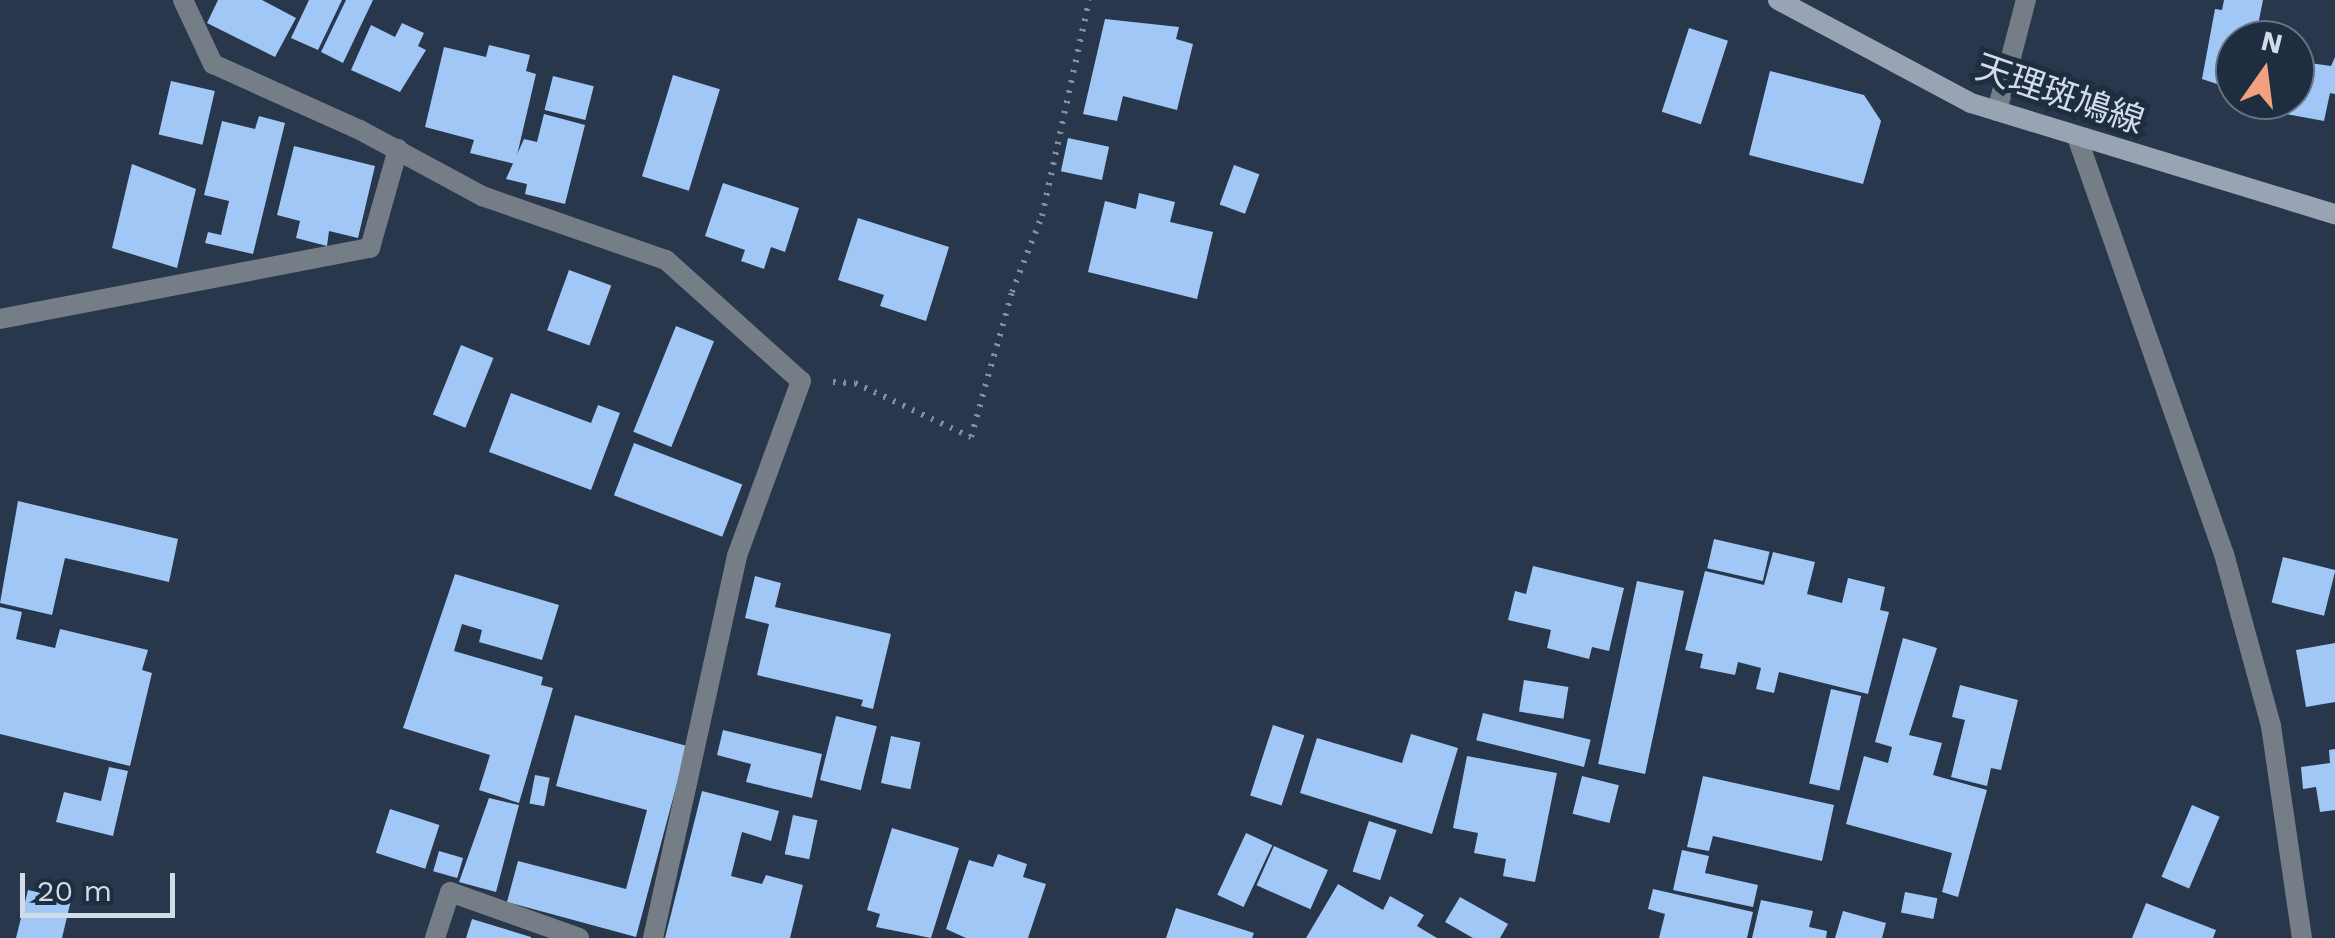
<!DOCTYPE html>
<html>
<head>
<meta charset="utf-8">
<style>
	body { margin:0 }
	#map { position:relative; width:2335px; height:938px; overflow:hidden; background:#28374b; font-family:"Work Sans","Noto Sans JP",sans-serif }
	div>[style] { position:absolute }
	.building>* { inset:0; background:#a1c7f6; transform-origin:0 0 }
	.path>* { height:6px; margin-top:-3px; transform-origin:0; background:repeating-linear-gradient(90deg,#828e9e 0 2.5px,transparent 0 10.5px) }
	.minor>* { height:20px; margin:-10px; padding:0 10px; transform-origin:10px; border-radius:10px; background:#757d87 }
	.secondary>* { height:20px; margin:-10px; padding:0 10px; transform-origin:10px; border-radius:10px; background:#98a4b4 }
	span { translate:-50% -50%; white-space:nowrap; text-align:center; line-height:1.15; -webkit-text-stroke:10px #1e2d40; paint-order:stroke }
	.street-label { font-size:35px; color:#d2dce8 }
	.north { position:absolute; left:2215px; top:20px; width:100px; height:100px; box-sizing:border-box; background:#1e2d40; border:2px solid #667383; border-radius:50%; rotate:14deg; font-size:28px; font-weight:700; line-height:40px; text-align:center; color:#d2dce8 }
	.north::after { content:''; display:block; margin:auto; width:35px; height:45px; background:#f1a17d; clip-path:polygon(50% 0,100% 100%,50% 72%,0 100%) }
	.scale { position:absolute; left:20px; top:873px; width:155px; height:45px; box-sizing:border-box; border:5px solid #d2dce8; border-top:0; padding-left:12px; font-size:30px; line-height:35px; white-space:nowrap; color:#d2dce8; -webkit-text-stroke:8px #1e2d40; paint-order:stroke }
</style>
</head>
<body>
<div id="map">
	<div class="building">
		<div style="clip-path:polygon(218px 0,262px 0,296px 18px,275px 57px,207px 23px)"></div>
		<div style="clip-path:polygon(309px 0,342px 0,318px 50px,291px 38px)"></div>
		<div style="clip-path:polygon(346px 0,373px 0,343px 63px,321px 52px)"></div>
		<div style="clip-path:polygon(2224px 0,2263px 0,2255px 40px,2235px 40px,2235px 90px,2202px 79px,2215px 9px,2222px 10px)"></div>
		<div style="clip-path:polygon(1105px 19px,1179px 27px,1176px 39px,1193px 44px,1177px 110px,1123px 96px,1117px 121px,1083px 114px)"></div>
		<div style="clip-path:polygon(402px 23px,424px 33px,418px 46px,426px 50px,400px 92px,351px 70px,371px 25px,395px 37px)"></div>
		<div style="left:1689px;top:28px;width:41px;height:88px;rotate:18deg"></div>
		<div style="clip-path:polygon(2279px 31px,2299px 35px,2298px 40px,2277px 40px)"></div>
		<div style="clip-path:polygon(489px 45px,530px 55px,526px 71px,536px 74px,515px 164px,470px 153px,474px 140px,425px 127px,444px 47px,486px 57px)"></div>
		<div style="clip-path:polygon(2335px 57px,2335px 94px,2330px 93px,2324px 121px,2253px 108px,2254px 100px,2295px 100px,2295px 61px,2331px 66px)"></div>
		<div style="clip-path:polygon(1770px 71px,1864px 95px,1881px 121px,1863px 184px,1749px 155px)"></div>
		<div style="left:673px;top:75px;width:49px;height:106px;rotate:17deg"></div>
		<div style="left:553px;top:76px;width:42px;height:35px;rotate:14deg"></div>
		<div style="left:171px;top:81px;width:45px;height:55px;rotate:13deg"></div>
		<div style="clip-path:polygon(544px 114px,585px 125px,565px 204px,525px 194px,527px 184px,506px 179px,524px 139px,537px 142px)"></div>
		<div style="clip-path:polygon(259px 116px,285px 123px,253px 254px,205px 243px,208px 232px,221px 235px,229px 201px,204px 195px,222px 121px,255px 129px)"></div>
		<div style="left:1068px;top:138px;width:42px;height:34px;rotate:12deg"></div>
		<div style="clip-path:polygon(294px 146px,375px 166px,358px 238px,329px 231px,327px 246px,296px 238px,300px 221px,277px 215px)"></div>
		<div style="clip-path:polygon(132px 164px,196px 189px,177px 268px,112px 248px)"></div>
		<div style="left:1234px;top:165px;width:27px;height:42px;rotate:20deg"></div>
		<div style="clip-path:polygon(723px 183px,799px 208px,785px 252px,771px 247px,764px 269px,741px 261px,745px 250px,705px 236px)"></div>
		<div style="clip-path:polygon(1139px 193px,1175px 202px,1170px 222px,1213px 232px,1197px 299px,1088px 272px,1105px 201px,1136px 209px)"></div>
		<div style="clip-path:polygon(858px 218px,949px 247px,926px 321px,880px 306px,884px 295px,838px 280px)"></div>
		<div style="left:569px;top:270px;width:45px;height:64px;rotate:20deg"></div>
		<div style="left:676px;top:326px;width:41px;height:114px;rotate:22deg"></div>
		<div style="left:461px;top:345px;width:35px;height:75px;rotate:22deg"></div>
		<div style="clip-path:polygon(511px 393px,591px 423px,598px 405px,620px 413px,591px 490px,489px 452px)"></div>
		<div style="left:634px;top:443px;width:116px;height:56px;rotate:21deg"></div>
		<div style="clip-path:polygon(18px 501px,178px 539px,169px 582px,65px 558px,52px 615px,0 603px)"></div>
		<div style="left:1714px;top:539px;width:57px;height:30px;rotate:13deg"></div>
		<div style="clip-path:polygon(1773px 552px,1815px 562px,1807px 594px,1842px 603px,1848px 578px,1885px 587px,1880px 610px,1889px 612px,1868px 694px,1779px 672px,1774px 693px,1756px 689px,1761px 668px,1738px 662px,1735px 675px,1700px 668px,1703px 654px,1685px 650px,1705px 571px,1764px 585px)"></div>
		<div style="left:2283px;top:557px;width:54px;height:47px;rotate:14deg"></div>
		<div style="clip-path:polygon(1533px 566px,1624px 588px,1609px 651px,1592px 647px,1589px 659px,1547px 648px,1551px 630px,1508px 620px,1515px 591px,1526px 594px)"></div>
		<div style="clip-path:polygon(455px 574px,559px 605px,542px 660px,479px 642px,482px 630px,462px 624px,454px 651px,543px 677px,541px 685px,553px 688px,519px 803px,479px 790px,490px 755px,403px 728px)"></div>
		<div style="clip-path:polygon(755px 576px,781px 583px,775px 607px,891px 634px,873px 709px,861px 706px,863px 700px,757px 675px,769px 624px,745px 618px)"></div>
		<div style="left:1637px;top:581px;width:48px;height:187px;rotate:12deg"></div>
		<div style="clip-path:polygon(0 607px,22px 612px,16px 639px,55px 648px,60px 629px,148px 650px,142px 670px,152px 673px,130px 766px,0 734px)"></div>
		<div style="clip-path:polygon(1903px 638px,1937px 648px,1909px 735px,1942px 743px,1933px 775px,1987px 790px,1958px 897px,1942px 892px,1952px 853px,1846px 824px,1864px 756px,1888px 763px,1892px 747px,1875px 742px)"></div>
		<div style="clip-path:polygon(2335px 643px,2335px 702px,2306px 707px,2296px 650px)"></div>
		<div style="left:1524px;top:680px;width:45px;height:32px;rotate:9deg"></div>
		<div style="clip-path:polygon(1960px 685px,2018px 700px,2001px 770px,1991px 768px,1987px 786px,1951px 777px,1965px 720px,1952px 717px)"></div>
		<div style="left:1831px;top:689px;width:31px;height:97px;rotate:13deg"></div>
		<div style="left:1483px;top:713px;width:111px;height:28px;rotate:14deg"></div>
		<div style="clip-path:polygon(575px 715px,687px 746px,636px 937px,507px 902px,518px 861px,626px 889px,647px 810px,556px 786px)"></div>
		<div style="left:836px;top:716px;width:42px;height:66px;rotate:14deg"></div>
		<div style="left:1273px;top:725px;width:33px;height:74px;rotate:18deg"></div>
		<div style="clip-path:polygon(723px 730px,822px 754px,812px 798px,746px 782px,751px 764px,717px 755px)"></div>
		<div style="clip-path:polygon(1411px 734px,1458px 748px,1432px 834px,1300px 793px,1317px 738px,1402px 763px)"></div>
		<div style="left:891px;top:736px;width:30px;height:48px;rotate:12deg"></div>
		<div style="clip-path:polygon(2335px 749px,2335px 810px,2320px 812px,2316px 787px,2303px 789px,2301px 767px,2330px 763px,2329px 750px)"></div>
		<div style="clip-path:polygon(1467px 756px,1557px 773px,1535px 882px,1503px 876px,1506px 859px,1474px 853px,1478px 833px,1453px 828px)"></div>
		<div style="clip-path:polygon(109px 767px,128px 771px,113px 836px,56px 822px,64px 792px,101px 801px)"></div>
		<div style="left:535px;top:775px;width:15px;height:29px;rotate:11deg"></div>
		<div style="left:1582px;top:776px;width:38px;height:39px;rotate:14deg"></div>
		<div style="clip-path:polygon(1703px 776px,1834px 805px,1822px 861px,1713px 836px,1709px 851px,1687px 847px)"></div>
		<div style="clip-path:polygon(702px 791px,779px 811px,771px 841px,742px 832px,731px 876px,762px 884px,766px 875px,803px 885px,790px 938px,665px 938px)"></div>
		<div style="clip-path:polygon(489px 798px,519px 805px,496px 892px,459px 882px)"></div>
		<div style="left:2192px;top:805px;width:30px;height:78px;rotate:23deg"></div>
		<div style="left:390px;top:809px;width:52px;height:46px;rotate:18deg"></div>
		<div style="left:793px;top:815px;width:25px;height:40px;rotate:12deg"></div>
		<div style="left:1369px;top:821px;width:29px;height:53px;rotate:18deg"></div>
		<div style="clip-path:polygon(892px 828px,959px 848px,931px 938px,876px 927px,880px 914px,867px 910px)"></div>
		<div style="left:1246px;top:833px;width:29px;height:68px;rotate:25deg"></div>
		<div style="left:1274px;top:846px;width:59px;height:43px;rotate:24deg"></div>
		<div style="clip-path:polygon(1682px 850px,1709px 856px,1705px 873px,1758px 885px,1753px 907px,1673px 890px)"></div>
		<div style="left:439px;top:851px;width:25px;height:21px;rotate:16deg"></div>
		<div style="clip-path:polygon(998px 854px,1027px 864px,1023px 877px,1046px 884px,1028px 938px,966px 938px,946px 929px,969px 860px,993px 867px)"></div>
		<div style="clip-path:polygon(1338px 884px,1383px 910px,1390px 896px,1424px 915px,1417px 926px,1437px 938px,1306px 938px)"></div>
		<div style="clip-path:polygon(1653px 889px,1753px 912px,1747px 938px,1659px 938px,1665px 914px,1648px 909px)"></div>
		<div style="clip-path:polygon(28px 890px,71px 900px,62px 938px,16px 938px)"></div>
		<div style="left:1905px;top:892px;width:33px;height:21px;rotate:11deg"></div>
		<div style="clip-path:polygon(1460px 897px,1508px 924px,1500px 938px,1473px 938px,1445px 922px)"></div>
		<div style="clip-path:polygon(1761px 900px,1813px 911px,1809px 927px,1827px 931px,1826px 938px,1752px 938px)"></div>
		<div style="clip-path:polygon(2146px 903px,2216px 930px,2213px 938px,2132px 938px)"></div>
		<div style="clip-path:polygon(1176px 908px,1254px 933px,1252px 938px,1166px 938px)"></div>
		<div style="clip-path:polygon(1843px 911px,1886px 923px,1882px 938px,1835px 938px)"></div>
		<div style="clip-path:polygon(472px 919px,531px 937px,531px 938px,466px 938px)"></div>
	</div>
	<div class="path">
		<div style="left:833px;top:382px;width:22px;rotate:3deg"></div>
		<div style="left:855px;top:383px;width:128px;rotate:25deg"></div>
		<div style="left:971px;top:437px;width:151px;rotate:-74.2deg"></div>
		<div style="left:1012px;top:292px;width:82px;rotate:-68.5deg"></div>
		<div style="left:1042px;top:216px;width:221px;rotate:-77.7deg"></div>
	</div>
	<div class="minor">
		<div style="left:183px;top:0;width:71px;rotate:64.9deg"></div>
		<div style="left:213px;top:64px;width:161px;rotate:24.2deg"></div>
		<div style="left:360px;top:130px;width:139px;rotate:28.4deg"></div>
		<div style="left:482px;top:196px;width:195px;rotate:19.2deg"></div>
		<div style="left:666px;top:260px;width:181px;rotate:41.9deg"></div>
		<div style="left:801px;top:381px;width:186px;rotate:110.1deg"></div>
		<div style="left:737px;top:556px;width:391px;rotate:102.4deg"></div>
		<div style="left:1997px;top:111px;width:115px;rotate:-75.4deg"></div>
		<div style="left:2077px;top:137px;width:442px;rotate:70.6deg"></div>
		<div style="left:2224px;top:554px;width:178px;rotate:74.7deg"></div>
		<div style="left:2271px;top:726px;width:214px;rotate:81.7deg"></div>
		<div style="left:0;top:319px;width:377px;rotate:-10.9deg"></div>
		<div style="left:370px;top:248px;width:103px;rotate:-74.2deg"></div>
		<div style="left:435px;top:938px;width:48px;rotate:-71.9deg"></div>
		<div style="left:450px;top:892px;width:137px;rotate:19.6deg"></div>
	</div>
	<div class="secondary">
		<div style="left:1778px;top:0;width:219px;rotate:28.1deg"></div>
		<div style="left:1971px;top:103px;width:381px;rotate:17deg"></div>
	</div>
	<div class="street-label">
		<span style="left:2060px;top:94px;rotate:19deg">天理斑鳩線</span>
	</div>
	<div class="north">N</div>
	<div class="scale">20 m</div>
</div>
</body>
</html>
